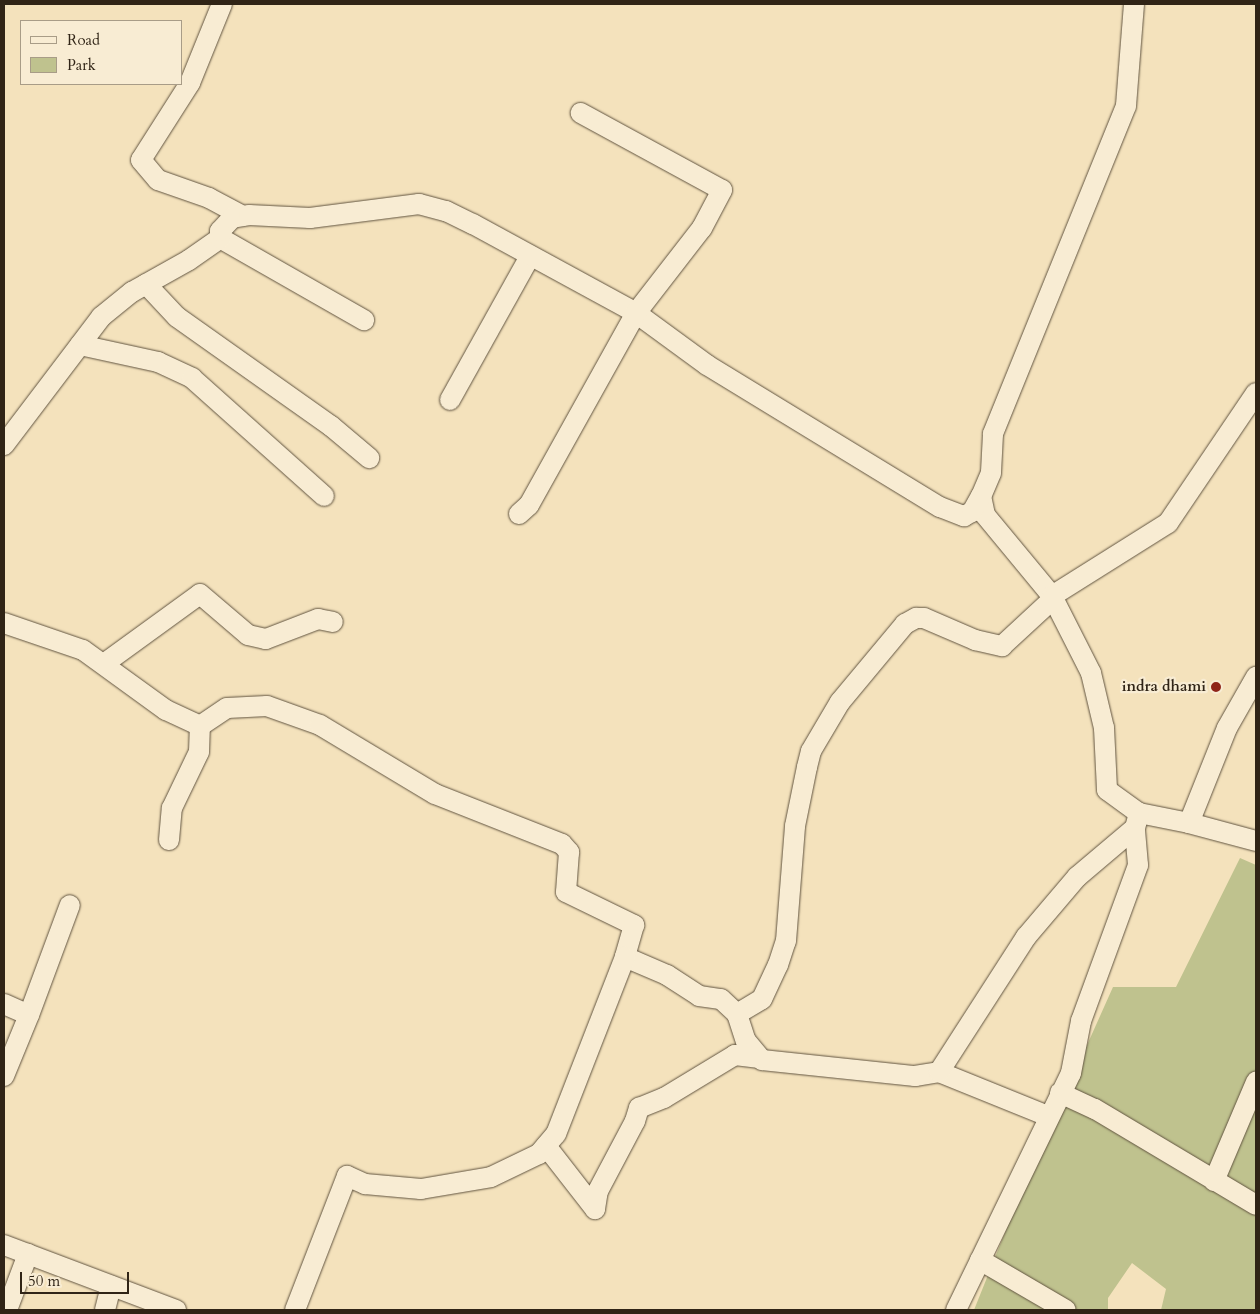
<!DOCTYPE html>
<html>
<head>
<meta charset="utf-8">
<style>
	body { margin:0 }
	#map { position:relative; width:1260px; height:1314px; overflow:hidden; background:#f4e2bc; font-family:Cardo,serif }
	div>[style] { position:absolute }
	.green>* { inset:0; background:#bfc28e }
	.roads { filter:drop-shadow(0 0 1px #615440) drop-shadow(0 0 1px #615440) }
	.minor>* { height:20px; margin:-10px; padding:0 10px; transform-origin:10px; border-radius:10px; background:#f8ecd3 }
	.dots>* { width:14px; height:14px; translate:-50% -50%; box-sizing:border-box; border:2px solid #f8ecd3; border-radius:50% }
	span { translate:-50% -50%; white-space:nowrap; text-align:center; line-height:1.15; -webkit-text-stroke:4.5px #f8ecd3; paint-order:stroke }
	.poi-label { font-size:15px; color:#302416; font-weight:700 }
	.right { translate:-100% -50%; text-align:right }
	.frame { position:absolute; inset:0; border:5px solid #302416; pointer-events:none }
	.legend { position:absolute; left:20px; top:20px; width:162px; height:65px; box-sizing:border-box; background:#f8ecd3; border:1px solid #a89c87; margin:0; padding:6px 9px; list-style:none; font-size:15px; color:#302416 }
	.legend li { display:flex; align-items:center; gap:10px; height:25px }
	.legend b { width:25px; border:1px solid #a89c87 }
	.scale { position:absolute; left:20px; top:1272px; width:109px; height:22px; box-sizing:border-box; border:2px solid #302416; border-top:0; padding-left:6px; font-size:15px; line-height:18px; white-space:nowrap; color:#302416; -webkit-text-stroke:4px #f8ecd3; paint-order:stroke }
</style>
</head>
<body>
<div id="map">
	<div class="green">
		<div style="clip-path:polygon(1240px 858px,1256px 865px,1256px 1310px,1161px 1310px,1166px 1289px,1132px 1263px,1108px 1298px,1108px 1310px,974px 1310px,1020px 1195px,1113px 987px,1176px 987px)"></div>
	</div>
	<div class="roads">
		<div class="minor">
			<div style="left:222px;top:4px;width:85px;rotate:112.1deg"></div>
			<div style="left:190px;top:83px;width:91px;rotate:122.5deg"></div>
			<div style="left:141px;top:160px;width:26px;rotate:50deg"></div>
			<div style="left:158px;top:180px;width:54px;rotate:19.4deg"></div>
			<div style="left:209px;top:198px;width:38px;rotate:28deg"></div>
			<div style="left:1134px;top:4px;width:102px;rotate:94.5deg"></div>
			<div style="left:1126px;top:106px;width:354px;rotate:112.1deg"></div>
			<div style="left:993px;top:434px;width:39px;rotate:93deg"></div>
			<div style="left:991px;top:473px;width:25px;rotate:113deg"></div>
			<div style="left:981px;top:496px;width:19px;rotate:78deg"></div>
			<div style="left:985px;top:515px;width:105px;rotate:50.4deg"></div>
			<div style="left:1052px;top:596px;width:86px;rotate:63.1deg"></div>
			<div style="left:1091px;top:673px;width:57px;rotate:76.7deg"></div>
			<div style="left:1104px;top:728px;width:62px;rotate:87.2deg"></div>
			<div style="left:1107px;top:790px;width:39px;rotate:36deg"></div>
			<div style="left:1139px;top:813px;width:51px;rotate:11.3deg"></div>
			<div style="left:1189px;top:823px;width:69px;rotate:15deg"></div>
			<div style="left:220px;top:238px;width:166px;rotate:29.7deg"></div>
			<div style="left:146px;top:284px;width:45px;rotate:46.8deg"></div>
			<div style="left:177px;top:317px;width:189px;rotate:35.3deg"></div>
			<div style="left:331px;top:426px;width:50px;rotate:40.1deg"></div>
			<div style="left:80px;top:345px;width:80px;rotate:12.3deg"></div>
			<div style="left:158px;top:362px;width:38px;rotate:25deg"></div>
			<div style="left:192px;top:378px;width:177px;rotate:41.8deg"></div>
			<div style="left:450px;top:400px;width:165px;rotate:-60.9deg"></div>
			<div style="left:4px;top:445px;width:161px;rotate:-52.8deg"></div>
			<div style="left:101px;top:317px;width:40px;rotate:-39deg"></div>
			<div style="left:132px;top:292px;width:65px;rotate:-29.3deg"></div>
			<div style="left:189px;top:260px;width:38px;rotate:-35deg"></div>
			<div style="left:220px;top:238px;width:7px;rotate:-90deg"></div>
			<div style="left:220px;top:231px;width:18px;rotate:-47deg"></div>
			<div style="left:232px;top:218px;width:17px;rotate:-10deg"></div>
			<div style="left:249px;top:215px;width:61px;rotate:2.8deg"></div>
			<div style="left:310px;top:218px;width:110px;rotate:-7.3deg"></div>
			<div style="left:419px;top:204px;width:28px;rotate:15deg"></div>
			<div style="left:446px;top:211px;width:30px;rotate:26deg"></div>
			<div style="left:473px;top:224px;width:186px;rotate:28.6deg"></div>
			<div style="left:636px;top:313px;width:88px;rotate:36.2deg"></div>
			<div style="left:707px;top:365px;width:273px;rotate:31.4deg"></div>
			<div style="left:940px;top:507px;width:26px;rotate:21deg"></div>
			<div style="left:964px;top:516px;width:9px;rotate:-27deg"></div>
			<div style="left:972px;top:512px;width:18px;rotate:-61deg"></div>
			<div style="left:519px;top:514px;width:13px;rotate:-42deg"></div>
			<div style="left:529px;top:505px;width:220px;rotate:-60.9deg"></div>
			<div style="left:636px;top:313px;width:108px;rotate:-52.2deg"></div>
			<div style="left:702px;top:228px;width:43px;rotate:-62.2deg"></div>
			<div style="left:722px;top:190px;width:161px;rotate:-151.4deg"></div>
			<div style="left:1052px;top:596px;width:137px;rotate:-32.2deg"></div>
			<div style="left:1168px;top:523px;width:157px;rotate:-55.9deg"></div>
			<div style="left:4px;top:623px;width:83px;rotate:18.9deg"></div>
			<div style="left:83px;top:650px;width:102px;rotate:35.9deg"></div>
			<div style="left:166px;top:710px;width:38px;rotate:25deg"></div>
			<div style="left:200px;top:726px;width:32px;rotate:-34deg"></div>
			<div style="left:227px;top:708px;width:40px;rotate:-2.9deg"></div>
			<div style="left:267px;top:706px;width:56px;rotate:19.7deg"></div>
			<div style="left:320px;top:725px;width:134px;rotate:31deg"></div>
			<div style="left:435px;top:794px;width:136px;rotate:21.5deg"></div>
			<div style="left:562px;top:844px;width:11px;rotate:49deg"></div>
			<div style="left:569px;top:852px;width:40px;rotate:94.3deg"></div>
			<div style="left:566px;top:892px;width:76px;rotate:25.9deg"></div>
			<div style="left:634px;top:925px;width:33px;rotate:106deg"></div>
			<div style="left:625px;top:957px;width:46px;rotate:23.2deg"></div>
			<div style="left:667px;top:975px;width:38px;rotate:33deg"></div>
			<div style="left:699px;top:996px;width:22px;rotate:8deg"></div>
			<div style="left:721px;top:999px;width:22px;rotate:43deg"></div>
			<div style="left:737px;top:1014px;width:28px;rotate:72deg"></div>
			<div style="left:746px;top:1041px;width:25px;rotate:50deg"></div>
			<div style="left:762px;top:1060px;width:154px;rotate:6deg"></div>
			<div style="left:915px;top:1076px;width:24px;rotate:-9deg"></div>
			<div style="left:939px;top:1072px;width:118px;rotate:22deg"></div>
			<div style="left:105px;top:663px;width:117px;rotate:-36deg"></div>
			<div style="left:200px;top:594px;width:63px;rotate:40.5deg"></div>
			<div style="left:248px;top:635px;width:18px;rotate:13deg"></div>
			<div style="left:266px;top:639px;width:56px;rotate:-21deg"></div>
			<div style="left:318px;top:619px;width:15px;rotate:11deg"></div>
			<div style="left:1189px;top:823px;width:102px;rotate:-68.2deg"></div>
			<div style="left:1227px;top:728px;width:59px;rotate:-60.4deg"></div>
			<div style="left:169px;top:840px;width:32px;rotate:-85deg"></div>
			<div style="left:172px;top:808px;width:62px;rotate:-64.3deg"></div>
			<div style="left:199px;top:752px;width:26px;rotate:-88deg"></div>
			<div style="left:4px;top:1004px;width:27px;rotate:24deg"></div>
			<div style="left:29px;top:1015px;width:66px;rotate:112.3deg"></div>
			<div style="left:737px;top:1014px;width:29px;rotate:-31deg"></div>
			<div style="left:762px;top:999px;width:38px;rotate:-65deg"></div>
			<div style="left:778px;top:965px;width:25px;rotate:-72deg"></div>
			<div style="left:786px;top:941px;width:115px;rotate:-85.5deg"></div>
			<div style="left:795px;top:826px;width:60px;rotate:-78.5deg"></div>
			<div style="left:807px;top:767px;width:16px;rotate:-76deg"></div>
			<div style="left:811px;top:751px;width:57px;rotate:-59.4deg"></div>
			<div style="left:840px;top:702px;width:102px;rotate:-50.2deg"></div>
			<div style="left:905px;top:624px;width:13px;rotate:-29deg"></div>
			<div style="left:916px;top:618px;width:8px"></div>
			<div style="left:924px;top:618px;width:56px;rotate:23.3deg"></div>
			<div style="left:975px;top:640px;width:28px;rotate:13deg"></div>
			<div style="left:1002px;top:646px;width:69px;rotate:-42.7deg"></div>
			<div style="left:29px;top:1015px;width:117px;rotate:-69.6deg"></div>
			<div style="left:939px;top:1072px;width:161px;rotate:-57.2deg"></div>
			<div style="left:1026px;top:937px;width:79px;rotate:-49.6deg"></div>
			<div style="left:1077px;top:877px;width:76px;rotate:-40.2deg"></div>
			<div style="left:1060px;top:1093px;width:38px;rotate:25deg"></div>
			<div style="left:1095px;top:1109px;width:187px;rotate:30.8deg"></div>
			<div style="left:546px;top:1146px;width:80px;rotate:52.1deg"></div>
			<div style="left:595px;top:1209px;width:18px;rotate:-81deg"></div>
			<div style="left:598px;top:1191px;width:79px;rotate:-62.1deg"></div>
			<div style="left:635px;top:1121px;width:14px;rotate:-73deg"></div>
			<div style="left:639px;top:1108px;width:27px;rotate:-22deg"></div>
			<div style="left:664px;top:1098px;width:83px;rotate:-31.2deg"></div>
			<div style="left:735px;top:1055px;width:25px;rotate:7deg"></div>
			<div style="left:1214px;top:1181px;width:108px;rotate:-67deg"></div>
			<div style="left:4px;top:1245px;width:184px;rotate:20.7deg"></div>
			<div style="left:980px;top:1260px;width:99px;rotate:30.2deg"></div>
			<div style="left:7px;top:1310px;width:60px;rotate:-69.4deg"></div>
			<div style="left:105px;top:1310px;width:25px;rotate:-76deg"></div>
			<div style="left:295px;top:1310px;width:144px;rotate:-68.8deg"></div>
			<div style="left:347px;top:1176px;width:20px;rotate:24deg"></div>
			<div style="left:365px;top:1184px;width:56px;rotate:5.1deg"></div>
			<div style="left:421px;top:1189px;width:71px;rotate:-9.7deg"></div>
			<div style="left:491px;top:1177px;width:53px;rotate:-25.6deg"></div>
			<div style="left:539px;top:1154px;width:26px;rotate:-50deg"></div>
			<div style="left:556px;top:1134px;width:190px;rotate:-68.7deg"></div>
			<div style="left:956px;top:1310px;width:263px;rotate:-64.1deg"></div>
			<div style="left:1071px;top:1073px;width:53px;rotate:-79.1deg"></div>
			<div style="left:1081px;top:1021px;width:166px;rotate:-69.9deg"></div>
			<div style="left:1138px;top:865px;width:37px;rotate:-95deg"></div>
			<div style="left:1135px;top:828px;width:16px;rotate:-75deg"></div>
		</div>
	</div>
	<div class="dots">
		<div style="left:1216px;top:687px;background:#8f2418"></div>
	</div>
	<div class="poi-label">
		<span class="right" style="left:1206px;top:687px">indra dhami</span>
	</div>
	<div class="frame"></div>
	<ul class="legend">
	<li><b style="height:6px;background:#f8ecd3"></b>Road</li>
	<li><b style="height:14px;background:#bfc28e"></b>Park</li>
	</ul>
	<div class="scale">50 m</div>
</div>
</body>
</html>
